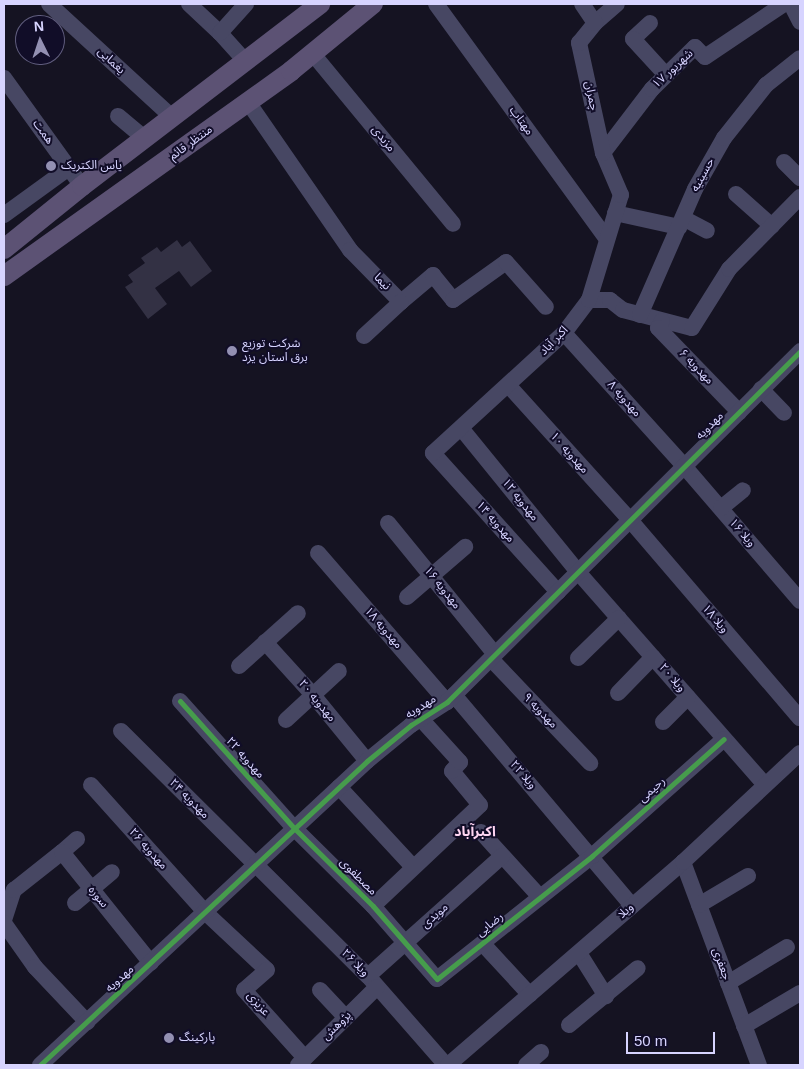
<!DOCTYPE html>
<html>
<head>
<meta charset="utf-8">
<style>
	body { margin:0 }
	#map { position:relative; width:804px; height:1069px; overflow:hidden; background:#151322; font-family:Helvetica,"Noto Sans Arabic",sans-serif }
	div>[style] { position:absolute }
	.building>* { inset:0; background:#333144 }
	.minor>* { height:16px; margin:-8px; padding:0 8px; transform-origin:8px; border-radius:8px; background:#474763 }
	.major>* { height:20px; margin:-10px; padding:0 10px; transform-origin:10px; border-radius:10px; background:#5c5274 }
	.cycleway>* { height:5px; margin:-2.5px; padding:0 2.5px; transform-origin:2.5px; border-radius:2.5px; background:#469c4c }
	.dots>* { width:14px; height:14px; translate:-50% -50%; box-sizing:border-box; border:2px solid #110d28; border-radius:50% }
	span { translate:-50% -50%; white-space:nowrap; text-align:center; line-height:1.15; -webkit-text-stroke:4px #110d28; paint-order:stroke }
	.street-label { font-size:12px; color:#d7d4ff }
	.poi-label { font-size:12px; color:#d7d4ff }
	.left { translate:0 -50%; text-align:left }
	.neighbourhood-label { font-size:14px; color:#ffd6f2; font-weight:700 }
	.frame { position:absolute; inset:0; border:5px solid #d7d4ff; pointer-events:none }
	.north { position:absolute; left:15px; top:15px; width:50px; height:50px; box-sizing:border-box; background:#110d28; border:1px solid #605d7e; border-radius:50%; rotate:356deg; font-size:14px; font-weight:700; line-height:20px; text-align:center; color:#d7d4ff }
	.north::after { content:''; display:block; margin:auto; width:18px; height:22px; background:#9390b2; clip-path:polygon(50% 0,100% 100%,50% 72%,0 100%) }
	.scale { position:absolute; left:626px; top:1032px; width:89px; height:22px; box-sizing:border-box; border:2px solid #d7d4ff; border-top:0; padding-left:6px; font-size:15px; line-height:18px; white-space:nowrap; color:#d7d4ff; -webkit-text-stroke:4px #110d28; paint-order:stroke }
</style>
</head>
<body>
<div id="map">
	<div class="building">
		<div style="clip-path:polygon(177px 240px,182px 247px,190px 241px,212px 271px,191px 287px,179px 271px,155px 288px,167px 304px,148px 319px,125px 287px,133px 282px,128px 275px,145px 263px,141px 258px,157px 247px,161px 252px)"></div>
	</div>
	<div class="minor">
		<div style="left:49px;top:4px;width:168px;rotate:42.6deg"></div>
		<div style="left:189px;top:4px;width:42px;rotate:43.1deg"></div>
		<div style="left:220px;top:33px;width:39px;rotate:48deg"></div>
		<div style="left:436px;top:4px;width:289px;rotate:54deg"></div>
		<div style="left:791px;top:4px;width:20px;rotate:63deg"></div>
		<div style="left:595px;top:23px;width:29px;rotate:-41deg"></div>
		<div style="left:650px;top:23px;width:23px;rotate:137deg"></div>
		<div style="left:633px;top:39px;width:49px;rotate:47.5deg"></div>
		<div style="left:220px;top:33px;width:39px;rotate:-48deg"></div>
		<div style="left:313px;top:54px;width:220px;rotate:50.5deg"></div>
		<div style="left:4px;top:78px;width:133px;rotate:54.2deg"></div>
		<div style="left:248px;top:102px;width:180px;rotate:55.4deg"></div>
		<div style="left:350px;top:250px;width:73px;rotate:45.6deg"></div>
		<div style="left:401px;top:302px;width:42px;rotate:-40.2deg"></div>
		<div style="left:433px;top:275px;width:32px;rotate:51deg"></div>
		<div style="left:453px;top:300px;width:65px;rotate:-35.6deg"></div>
		<div style="left:506px;top:262px;width:60px;rotate:48.4deg"></div>
		<div style="left:118px;top:116px;width:35px;rotate:40deg"></div>
		<div style="left:603px;top:153px;width:81px;rotate:-52.6deg"></div>
		<div style="left:652px;top:89px;width:60px;rotate:-44.3deg"></div>
		<div style="left:695px;top:47px;width:14px;rotate:45deg"></div>
		<div style="left:705px;top:57px;width:95px;rotate:-33.9deg"></div>
		<div style="left:784px;top:162px;width:23px;rotate:45deg"></div>
		<div style="left:736px;top:194px;width:48px;rotate:41.6deg"></div>
		<div style="left:615px;top:213px;width:66px;rotate:12.3deg"></div>
		<div style="left:4px;top:215px;width:80px;rotate:-35.9deg"></div>
		<div style="left:683px;top:218px;width:27px;rotate:28deg"></div>
		<div style="left:589px;top:300px;width:21px"></div>
		<div style="left:610px;top:300px;width:16px;rotate:38deg"></div>
		<div style="left:623px;top:310px;width:71px;rotate:14.6deg"></div>
		<div style="left:692px;top:328px;width:70px;rotate:-57.9deg"></div>
		<div style="left:729px;top:269px;width:101px;rotate:-45.4deg"></div>
		<div style="left:640px;top:315px;width:137px;rotate:-66.4deg"></div>
		<div style="left:695px;top:189px;width:59px;rotate:-60.4deg"></div>
		<div style="left:724px;top:138px;width:68px;rotate:-51.6deg"></div>
		<div style="left:766px;top:85px;width:43px;rotate:-38.5deg"></div>
		<div style="left:662px;top:321px;width:8px;rotate:120deg"></div>
		<div style="left:658px;top:328px;width:117px;rotate:46deg"></div>
		<div style="left:564px;top:333px;width:179px;rotate:47.9deg"></div>
		<div style="left:684px;top:466px;width:178px;rotate:49.3deg"></div>
		<div style="left:364px;top:336px;width:50px;rotate:-42.6deg"></div>
		<div style="left:509px;top:386px;width:181px;rotate:47.9deg"></div>
		<div style="left:630px;top:520px;width:261px;rotate:49.4deg"></div>
		<div style="left:761px;top:389px;width:33px;rotate:46deg"></div>
		<div style="left:461px;top:428px;width:186px;rotate:50.9deg"></div>
		<div style="left:578px;top:572px;width:283px;rotate:48.7deg"></div>
		<div style="left:721px;top:508px;width:28px;rotate:-39deg"></div>
		<div style="left:388px;top:523px;width:169px;rotate:50.8deg"></div>
		<div style="left:318px;top:553px;width:197px;rotate:49.1deg"></div>
		<div style="left:558px;top:592px;width:187px;rotate:-132deg"></div>
		<div style="left:433px;top:453px;width:178px;rotate:-42.5deg"></div>
		<div style="left:564px;top:333px;width:41px;rotate:-52.9deg"></div>
		<div style="left:589px;top:300px;width:110px;rotate:-73.1deg"></div>
		<div style="left:621px;top:195px;width:46px;rotate:-113.2deg"></div>
		<div style="left:603px;top:153px;width:113px;rotate:-102.3deg"></div>
		<div style="left:579px;top:43px;width:26px;rotate:-51deg"></div>
		<div style="left:595px;top:23px;width:23px;rotate:-124deg"></div>
		<div style="left:407px;top:597px;width:77px;rotate:-40.8deg"></div>
		<div style="left:265px;top:642px;width:72px;rotate:47.8deg"></div>
		<div style="left:313px;top:695px;width:85px;rotate:50.7deg"></div>
		<div style="left:578px;top:658px;width:57px;rotate:-44.3deg"></div>
		<div style="left:491px;top:659px;width:144px;rotate:46.4deg"></div>
		<div style="left:239px;top:666px;width:79px;rotate:-41.9deg"></div>
		<div style="left:618px;top:693px;width:50px;rotate:-45.8deg"></div>
		<div style="left:454px;top:695px;width:276px;rotate:49.8deg"></div>
		<div style="left:180px;top:701px;width:171px;rotate:48.1deg"></div>
		<div style="left:294px;top:828px;width:111px;rotate:44.6deg"></div>
		<div style="left:373px;top:906px;width:97px;rotate:48.8deg"></div>
		<div style="left:437px;top:979px;width:198px;rotate:-38.4deg"></div>
		<div style="left:592px;top:856px;width:176px;rotate:-41.6deg"></div>
		<div style="left:286px;top:720px;width:72px;rotate:-42.8deg"></div>
		<div style="left:663px;top:722px;width:35px;rotate:-45deg"></div>
		<div style="left:121px;top:731px;width:348px;rotate:44.8deg"></div>
		<div style="left:368px;top:976px;width:118px;rotate:48.8deg"></div>
		<div style="left:91px;top:785px;width:172px;rotate:48.1deg"></div>
		<div style="left:206px;top:913px;width:83px;rotate:43.1deg"></div>
		<div style="left:267px;top:970px;width:30px;rotate:139deg"></div>
		<div style="left:244px;top:990px;width:91px;rotate:48.1deg"></div>
		<div style="left:339px;top:787px;width:109px;rotate:47.2deg"></div>
		<div style="left:481px;top:832px;width:88px;rotate:47.8deg"></div>
		<div style="left:62px;top:852px;width:20px;rotate:-41deg"></div>
		<div style="left:683px;top:862px;width:217px;rotate:69.5deg"></div>
		<div style="left:75px;top:903px;width:48px;rotate:-40deg"></div>
		<div style="left:699px;top:905px;width:57px;rotate:-30.6deg"></div>
		<div style="left:373px;top:906px;width:147px;rotate:-43.3deg"></div>
		<div style="left:480px;top:805px;width:44px;rotate:-129.5deg"></div>
		<div style="left:452px;top:771px;width:12px;rotate:-48deg"></div>
		<div style="left:460px;top:762px;width:58px;rotate:-132.2deg"></div>
		<div style="left:4px;top:920px;width:32px;rotate:-72deg"></div>
		<div style="left:14px;top:890px;width:61px;rotate:-38.4deg"></div>
		<div style="left:62px;top:852px;width:142px;rotate:51.3deg"></div>
		<div style="left:4px;top:923px;width:54px;rotate:54.8deg"></div>
		<div style="left:35px;top:967px;width:76px;rotate:46.6deg"></div>
		<div style="left:483px;top:944px;width:69px;rotate:47.3deg"></div>
		<div style="left:579px;top:953px;width:51px;rotate:57.9deg"></div>
		<div style="left:368px;top:976px;width:180px;rotate:-41.8deg"></div>
		<div style="left:728px;top:983px;width:69px;rotate:-31.4deg"></div>
		<div style="left:320px;top:990px;width:38px;rotate:47deg"></div>
		<div style="left:569px;top:1025px;width:89px;rotate:-39.6deg"></div>
		<div style="left:744px;top:1026px;width:65px;rotate:-30.5deg"></div>
		<div style="left:40px;top:1065px;width:446px;rotate:-42.9deg"></div>
		<div style="left:367px;top:761px;width:57px;rotate:-39.3deg"></div>
		<div style="left:411px;top:725px;width:43px;rotate:-32.6deg"></div>
		<div style="left:447px;top:702px;width:498px;rotate:-44.8deg"></div>
		<div style="left:298px;top:1065px;width:111px;rotate:-44.6deg"></div>
		<div style="left:448px;top:1065px;width:311px;rotate:-40.8deg"></div>
		<div style="left:683px;top:862px;width:160px;rotate:-43deg"></div>
		<div style="left:526px;top:1065px;width:20px;rotate:-41deg"></div>
	</div>
	<div class="major">
		<div style="left:4px;top:249px;width:100px;rotate:-38.9deg"></div>
		<div style="left:82px;top:186px;width:300px;rotate:-37.4deg"></div>
		<div style="left:4px;top:276px;width:353px;rotate:-35.5deg"></div>
		<div style="left:291px;top:71px;width:106px;rotate:-39.3deg"></div>
	</div>
	<div class="cycleway">
		<div style="left:180px;top:701px;width:171px;rotate:48.1deg"></div>
		<div style="left:294px;top:828px;width:111px;rotate:44.6deg"></div>
		<div style="left:373px;top:906px;width:97px;rotate:48.8deg"></div>
		<div style="left:437px;top:979px;width:198px;rotate:-38.4deg"></div>
		<div style="left:592px;top:856px;width:176px;rotate:-41.6deg"></div>
		<div style="left:40px;top:1065px;width:446px;rotate:-42.9deg"></div>
		<div style="left:367px;top:761px;width:57px;rotate:-39.3deg"></div>
		<div style="left:411px;top:725px;width:43px;rotate:-32.6deg"></div>
		<div style="left:447px;top:702px;width:498px;rotate:-44.8deg"></div>
	</div>
	<div class="dots">
		<div style="left:51px;top:166px;background:#9390b2"></div>
		<div style="left:232px;top:351px;background:#9390b2"></div>
		<div style="left:169px;top:1038px;background:#9390b2"></div>
	</div>
	<div class="street-label">
		<span style="left:111px;top:61px;rotate:43deg">یغمایی</span>
		<span style="left:673px;top:69px;rotate:-43deg">۱۷ شهریور</span>
		<span style="left:591px;top:96px;rotate:79deg">چمران</span>
		<span style="left:521px;top:121px;rotate:54deg">مهتاب</span>
		<span style="left:43px;top:132px;rotate:54deg">همت</span>
		<span style="left:383px;top:139px;rotate:51deg">مزیدی</span>
		<span style="left:191px;top:143px;rotate:-36deg">منتظر قائم</span>
		<span style="left:703px;top:175px;rotate:-62deg">حسینیه</span>
		<span style="left:382px;top:282px;rotate:45deg">نیما</span>
		<span style="left:554px;top:341px;rotate:-46deg">اکبر آباد</span>
		<span style="left:696px;top:367px;rotate:46deg">مهدویه ۶</span>
		<span style="left:624px;top:399px;rotate:48deg">مهدویه ۸</span>
		<span style="left:710px;top:426px;rotate:-45deg">مهدویه</span>
		<span style="left:569px;top:453px;rotate:48deg">مهدویه ۱۰</span>
		<span style="left:520px;top:500px;rotate:51deg">مهدویه ۱۲</span>
		<span style="left:495px;top:522px;rotate:48deg">مهدویه ۱۴</span>
		<span style="left:742px;top:533px;rotate:49deg">ویلا ۱۶</span>
		<span style="left:442px;top:588px;rotate:51deg">مهدویه ۱۶</span>
		<span style="left:715px;top:619px;rotate:49deg">ویلا ۱۸</span>
		<span style="left:383px;top:628px;rotate:49deg">مهدویه ۱۸</span>
		<span style="left:672px;top:678px;rotate:49deg">ویلا ۲۰</span>
		<span style="left:317px;top:701px;rotate:50deg">مهدویه ۲۰</span>
		<span style="left:421px;top:707px;rotate:-33deg">مهدویه</span>
		<span style="left:540px;top:711px;rotate:46deg">مهدویه ۹</span>
		<span style="left:245px;top:758px;rotate:48deg">مهدویه ۲۲</span>
		<span style="left:523px;top:775px;rotate:49deg">ویلا ۲۲</span>
		<span style="left:652px;top:790px;rotate:-42deg">رحیمی</span>
		<span style="left:189px;top:799px;rotate:45deg">مهدویه ۲۴</span>
		<span style="left:148px;top:849px;rotate:48deg">مهدویه ۲۶</span>
		<span style="left:358px;top:877px;rotate:45deg">مصطفوی</span>
		<span style="left:98px;top:897px;rotate:51deg">سوره</span>
		<span style="left:626px;top:911px;rotate:-41deg">ویلا</span>
		<span style="left:435px;top:916px;rotate:-42deg">مویدی</span>
		<span style="left:490px;top:925px;rotate:-39deg">رضایی</span>
		<span style="left:355px;top:963px;rotate:45deg">ویلا ۲۶</span>
		<span style="left:721px;top:964px;rotate:70deg">جعفری</span>
		<span style="left:120px;top:979px;rotate:-42deg">مهدویه</span>
		<span style="left:258px;top:1004px;rotate:49deg">عزیزی</span>
		<span style="left:337px;top:1026px;rotate:-45deg">پژوهش</span>
	</div>
	<div class="poi-label">
		<span class="left" style="left:61px;top:166px">یاس الکتریک</span>
		<span class="left" style="left:242px;top:351px">شرکت توزیع<br>برق استان یزد</span>
		<span class="left" style="left:179px;top:1038px">پارکینگ</span>
	</div>
	<div class="neighbourhood-label">
		<span style="left:475px;top:831px">اکبرآباد</span>
	</div>
	<div class="frame"></div>
	<div class="north">N</div>
	<div class="scale">50 m</div>
</div>
</body>
</html>
